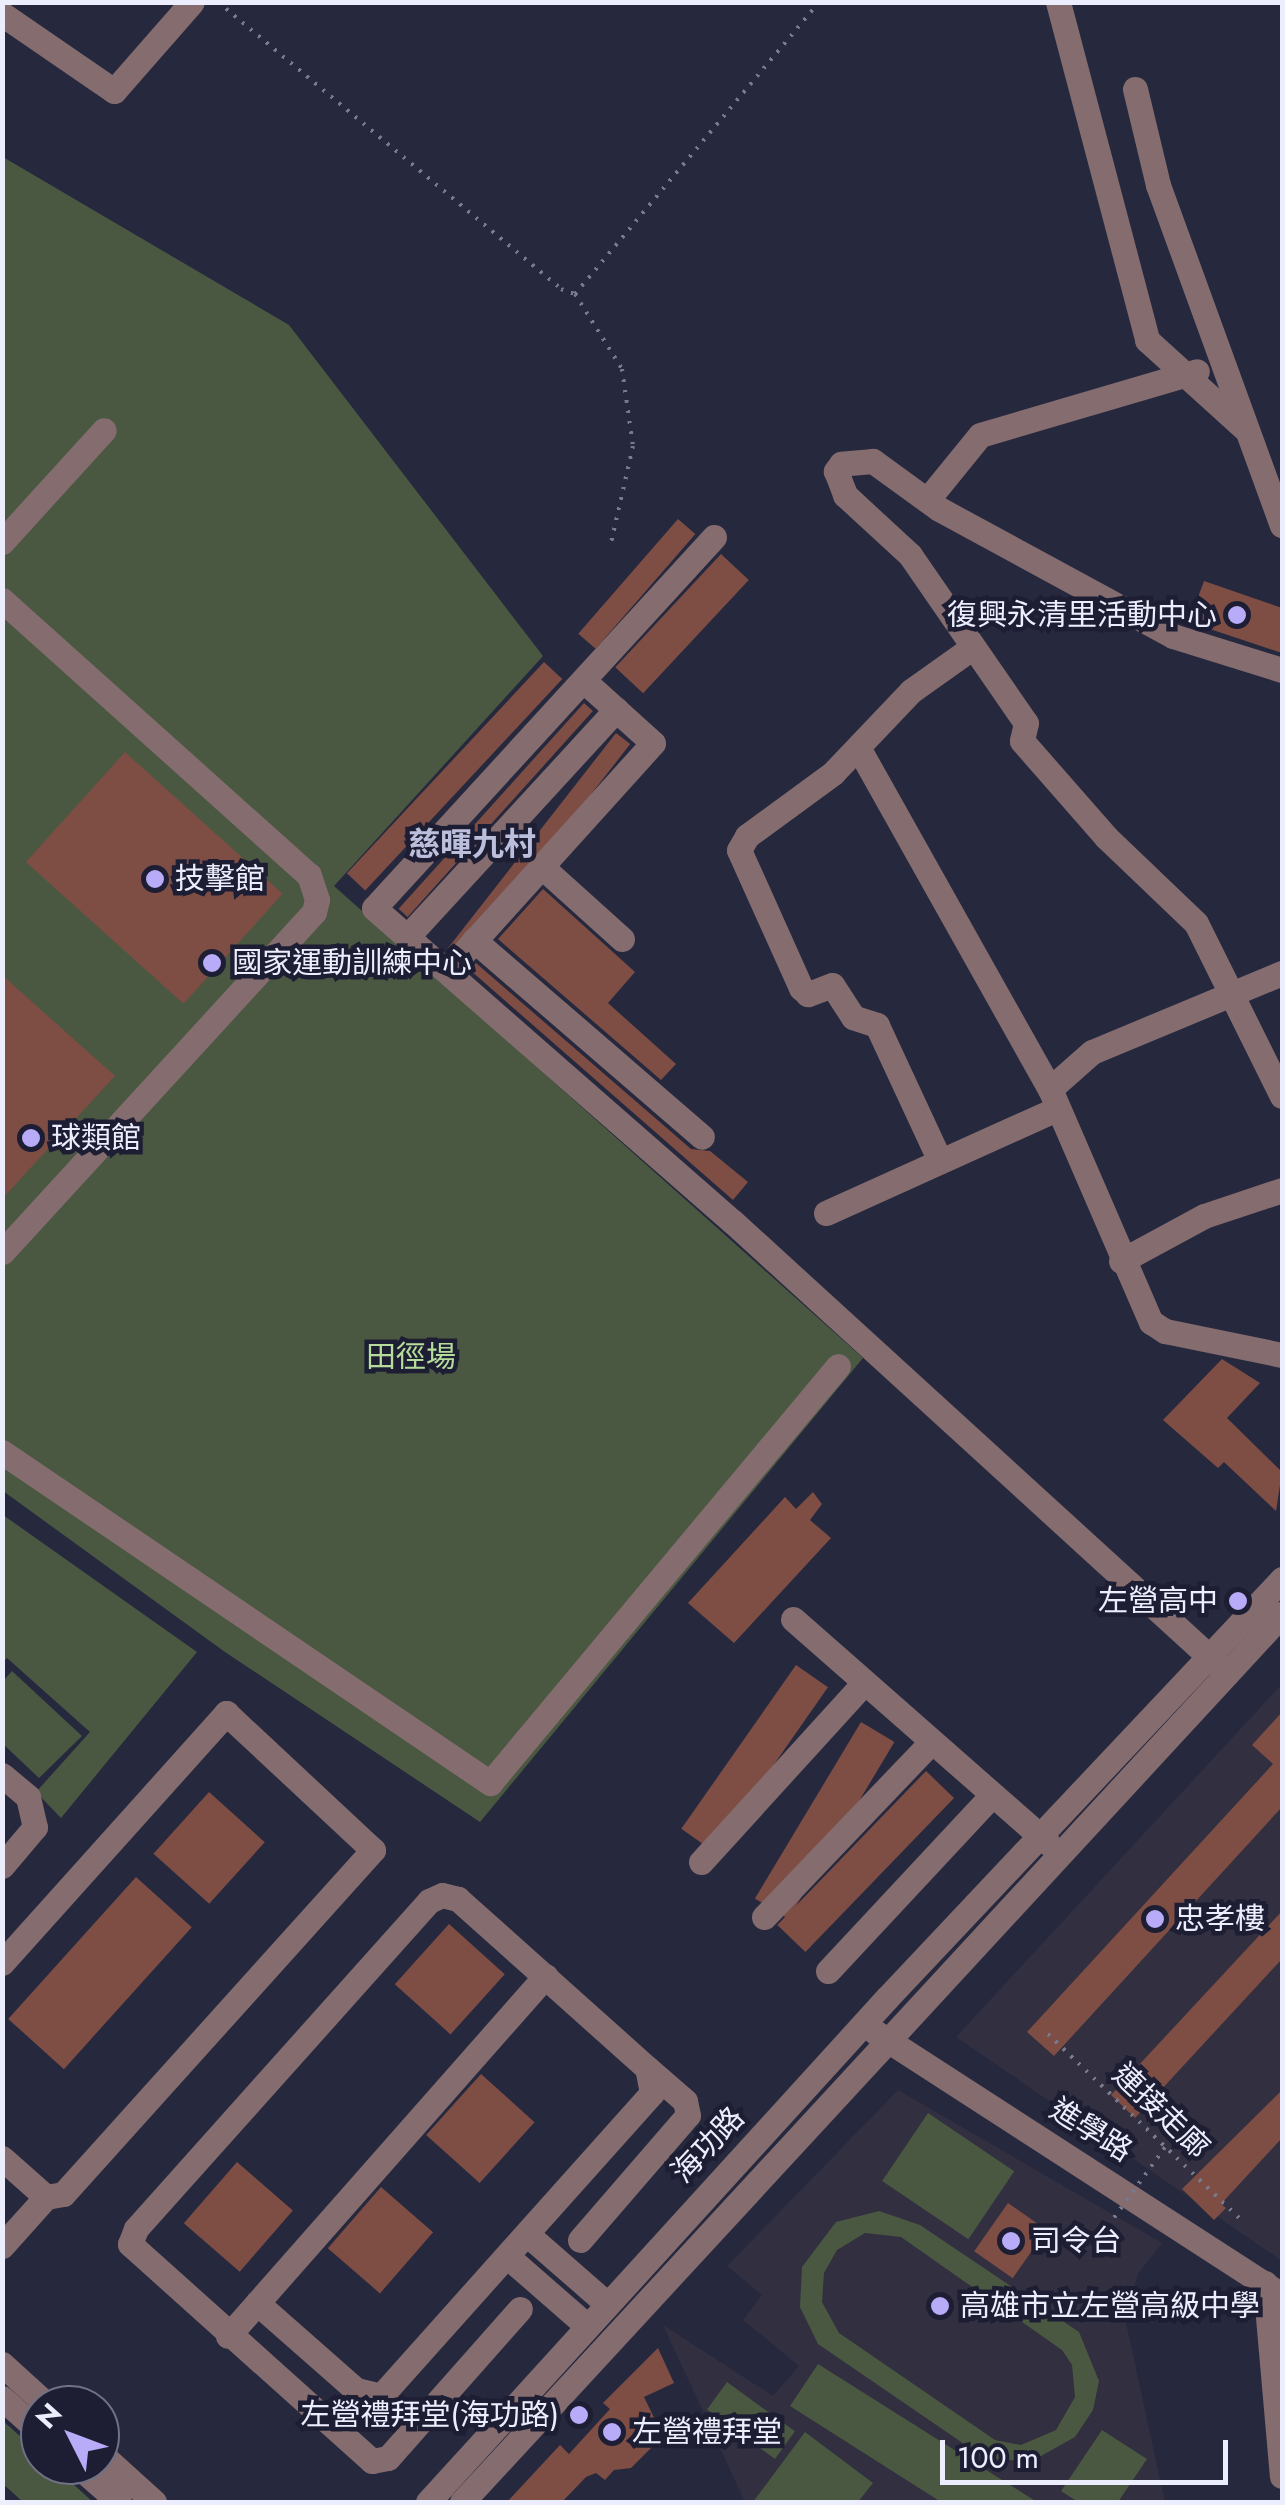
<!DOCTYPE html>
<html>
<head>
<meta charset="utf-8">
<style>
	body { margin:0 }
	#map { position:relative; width:1285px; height:2505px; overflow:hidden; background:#26283e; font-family:Jost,"Noto Sans TC",sans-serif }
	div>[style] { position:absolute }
	.education>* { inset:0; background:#312f40 }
	.green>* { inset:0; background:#4a5841; transform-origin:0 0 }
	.building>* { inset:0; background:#7e4e44; transform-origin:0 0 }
	.path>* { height:4px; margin-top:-2px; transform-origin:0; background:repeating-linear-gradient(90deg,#787a8d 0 2.5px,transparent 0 10.5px) }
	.minor>* { height:25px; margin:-12.5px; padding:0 12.5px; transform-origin:12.5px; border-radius:12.5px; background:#846c6f }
	.path-bridge>* { height:4px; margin-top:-2px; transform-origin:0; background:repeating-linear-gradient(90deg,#787a8d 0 2.5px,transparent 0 10.5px) }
	.dots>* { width:28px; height:28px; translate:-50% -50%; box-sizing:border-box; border:5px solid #1d1e33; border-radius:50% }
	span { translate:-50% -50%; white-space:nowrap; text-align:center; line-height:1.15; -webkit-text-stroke:9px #1d1e33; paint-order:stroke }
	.poi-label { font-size:30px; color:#eceefd }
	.right { translate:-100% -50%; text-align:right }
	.left { translate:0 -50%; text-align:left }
	.park-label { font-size:30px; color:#b5dc9a }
	.street-label { font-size:30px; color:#eceefd }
	.neighbourhood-label { font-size:32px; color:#bbbfdb; font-weight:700 }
	.frame { position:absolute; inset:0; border:5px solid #eceefd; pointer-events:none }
	.north { position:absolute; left:20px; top:2385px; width:100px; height:100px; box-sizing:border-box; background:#1d1e33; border:2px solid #707184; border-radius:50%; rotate:312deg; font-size:28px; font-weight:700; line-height:40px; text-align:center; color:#eceefd }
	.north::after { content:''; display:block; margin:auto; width:35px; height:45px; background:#b8abf7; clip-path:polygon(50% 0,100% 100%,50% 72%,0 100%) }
	.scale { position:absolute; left:940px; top:2440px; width:288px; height:45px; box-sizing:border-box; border:5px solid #eceefd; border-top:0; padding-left:12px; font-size:30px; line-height:35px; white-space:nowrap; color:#eceefd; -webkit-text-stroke:8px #1d1e33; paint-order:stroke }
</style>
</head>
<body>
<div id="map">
	<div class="education">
		<div style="clip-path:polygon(1282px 1684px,1282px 2261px,956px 2037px)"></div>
		<div style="clip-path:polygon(898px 2090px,1162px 2243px,1138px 2274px,1125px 2318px,1165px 2502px,745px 2502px,663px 2325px,773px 2396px,799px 2366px,743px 2320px,762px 2295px,727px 2266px)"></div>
	</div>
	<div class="green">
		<div style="clip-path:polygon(3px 157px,289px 325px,543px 656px,334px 886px,863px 1358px,480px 1822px,225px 1652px,3px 1491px)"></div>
		<div style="clip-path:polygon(3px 1515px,197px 1652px,61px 1818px,36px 1792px,90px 1732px,7px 1658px,3px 1662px)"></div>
		<div style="clip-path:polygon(12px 1671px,82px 1736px,39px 1778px,3px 1744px,3px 1681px)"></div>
		<div style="left:928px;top:2113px;width:104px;height:82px;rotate:34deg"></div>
		<div style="clip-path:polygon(evenodd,879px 2211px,920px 2225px,1079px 2332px,1099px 2381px,1093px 2410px,1075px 2437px,1032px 2461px,986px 2459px,818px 2344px,800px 2307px,802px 2267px,836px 2222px,879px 2211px,865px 2233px,901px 2237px,1062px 2350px,1072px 2365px,1075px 2397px,1056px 2430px,1021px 2445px,995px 2440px,839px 2333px,822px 2302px,824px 2273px,837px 2250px,865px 2233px)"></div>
		<div style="clip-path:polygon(818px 2364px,1037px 2502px,941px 2502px,790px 2406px)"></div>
		<div style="left:727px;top:2382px;width:84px;height:34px;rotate:36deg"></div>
		<div style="clip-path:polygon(2px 2420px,40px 2454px,40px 2465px,52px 2465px,93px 2502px,23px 2502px,3px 2484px)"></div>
		<div style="clip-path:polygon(1102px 2430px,1147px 2459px,1118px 2502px,1078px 2502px,1061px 2491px)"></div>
		<div style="clip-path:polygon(805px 2432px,873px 2483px,858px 2502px,753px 2502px)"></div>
	</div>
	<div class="building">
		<div style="left:678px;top:519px;width:23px;height:152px;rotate:41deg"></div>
		<div style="left:721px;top:554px;width:38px;height:155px;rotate:43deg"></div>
		<div style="clip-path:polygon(1204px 581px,1282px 608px,1282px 653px,1189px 622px)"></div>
		<div style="left:544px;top:662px;width:25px;height:289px;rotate:43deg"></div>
		<div style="left:584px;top:703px;width:12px;height:277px;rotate:42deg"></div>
		<div style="left:616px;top:733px;width:18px;height:275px;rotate:38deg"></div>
		<div style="left:125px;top:752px;width:212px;height:148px;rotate:42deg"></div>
		<div style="clip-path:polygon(543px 889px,635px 972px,608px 1003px,676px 1064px,661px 1080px,498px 939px)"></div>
		<div style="clip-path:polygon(476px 963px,691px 1149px,710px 1151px,748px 1182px,733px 1200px,470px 970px)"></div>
		<div style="clip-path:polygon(2px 975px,115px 1076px,2px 1199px)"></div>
		<div style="clip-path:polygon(1222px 1359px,1260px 1383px,1227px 1418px,1282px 1472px,1276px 1511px,1224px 1462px,1218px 1468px,1163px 1420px)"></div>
		<div style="clip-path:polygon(813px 1492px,822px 1504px,810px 1520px,831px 1538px,734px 1643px,688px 1603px,785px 1497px,796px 1509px)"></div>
		<div style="left:796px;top:1665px;width:39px;height:200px;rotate:35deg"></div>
		<div style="clip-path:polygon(1282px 1712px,1282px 1807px,1054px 2056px,1027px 2032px,1273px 1764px,1252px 1745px)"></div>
		<div style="left:861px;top:1722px;width:39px;height:206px;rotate:31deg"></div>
		<div style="left:926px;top:1771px;width:39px;height:214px;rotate:44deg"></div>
		<div style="left:209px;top:1792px;width:75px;height:83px;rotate:42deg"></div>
		<div style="left:136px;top:1877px;width:75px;height:191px;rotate:42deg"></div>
		<div style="clip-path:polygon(1282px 1911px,1282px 1959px,1135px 2118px,1111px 2095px)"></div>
		<div style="left:449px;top:1924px;width:75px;height:81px;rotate:42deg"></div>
		<div style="left:481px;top:2074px;width:72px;height:82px;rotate:42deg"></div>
		<div style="clip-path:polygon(1282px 2090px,1282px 2138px,1221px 2204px,1226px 2208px,1214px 2220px,1182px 2189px)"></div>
		<div style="left:237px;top:2162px;width:74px;height:81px;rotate:41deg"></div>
		<div style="left:381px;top:2187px;width:69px;height:81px;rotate:41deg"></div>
		<div style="left:1008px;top:2203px;width:47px;height:59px;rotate:35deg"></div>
		<div style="clip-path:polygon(658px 2348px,674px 2383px,644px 2397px,663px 2436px,631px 2468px,614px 2470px,605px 2480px,596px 2473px,586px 2477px,562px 2502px,507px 2502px,560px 2445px,569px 2454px,610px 2409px,603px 2403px)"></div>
	</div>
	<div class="path">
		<div style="left:218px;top:2px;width:447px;rotate:39.9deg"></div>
		<div style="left:561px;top:289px;width:15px;rotate:20deg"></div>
		<div style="left:575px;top:294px;width:89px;rotate:57.9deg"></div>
		<div style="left:622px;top:369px;width:78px;rotate:81.9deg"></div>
		<div style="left:633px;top:446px;width:99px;rotate:102.8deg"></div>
		<div style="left:575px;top:294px;width:381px;rotate:-50.1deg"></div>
		<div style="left:1048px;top:2034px;width:269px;rotate:43.9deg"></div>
	</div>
	<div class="minor">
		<div style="left:1058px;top:2px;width:350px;rotate:75.2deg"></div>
		<div style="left:1147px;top:340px;width:130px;rotate:42.2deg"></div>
		<div style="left:2px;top:14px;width:136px;rotate:34.5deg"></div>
		<div style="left:114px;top:91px;width:118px;rotate:-48.8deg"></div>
		<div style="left:1135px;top:89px;width:99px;rotate:76.5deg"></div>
		<div style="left:1158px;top:185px;width:362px;rotate:70deg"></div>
		<div style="left:928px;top:499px;width:82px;rotate:-50.9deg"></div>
		<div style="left:980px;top:435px;width:226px;rotate:-16.4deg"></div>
		<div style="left:714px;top:537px;width:503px;rotate:132.5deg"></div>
		<div style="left:374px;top:908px;width:477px;rotate:41.2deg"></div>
		<div style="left:733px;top:1222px;width:669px;rotate:42.39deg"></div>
		<div style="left:2px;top:542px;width:151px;rotate:-47.7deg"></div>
		<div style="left:2px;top:600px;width:412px;rotate:41.9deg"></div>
		<div style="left:309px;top:875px;width:26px;rotate:72deg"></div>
		<div style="left:317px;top:900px;width:12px;rotate:104deg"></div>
		<div style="left:314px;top:912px;width:461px;rotate:132.5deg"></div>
		<div style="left:1282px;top:670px;width:114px;rotate:-162.7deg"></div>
		<div style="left:1173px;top:636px;width:266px;rotate:-151.5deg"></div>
		<div style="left:939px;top:509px;width:82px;rotate:-144deg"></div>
		<div style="left:873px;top:461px;width:32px;rotate:175deg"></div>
		<div style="left:841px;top:464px;width:9px;rotate:126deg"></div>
		<div style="left:836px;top:471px;width:26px;rotate:69deg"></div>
		<div style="left:845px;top:495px;width:88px;rotate:42.7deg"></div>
		<div style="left:910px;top:555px;width:204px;rotate:55.4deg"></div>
		<div style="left:1026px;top:723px;width:18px;rotate:103deg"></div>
		<div style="left:1022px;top:741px;width:128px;rotate:48.8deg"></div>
		<div style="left:1106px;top:837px;width:124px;rotate:43.7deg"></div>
		<div style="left:1196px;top:923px;width:193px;rotate:63.6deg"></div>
		<div style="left:859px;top:749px;width:390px;rotate:60.7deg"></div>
		<div style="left:1050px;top:1089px;width:254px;rotate:66.6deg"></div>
		<div style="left:1151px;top:1322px;width:17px;rotate:33deg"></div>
		<div style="left:1165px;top:1331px;width:119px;rotate:11.6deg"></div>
		<div style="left:541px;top:866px;width:109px;rotate:42deg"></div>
		<div style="left:407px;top:937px;width:309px;rotate:-47.4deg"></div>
		<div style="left:474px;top:940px;width:301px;rotate:40.8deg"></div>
		<div style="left:447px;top:971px;width:307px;rotate:-47.9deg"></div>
		<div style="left:653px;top:743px;width:94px;rotate:-138deg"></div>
		<div style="left:1050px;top:1089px;width:56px;rotate:-41.4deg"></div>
		<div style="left:1092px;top:1052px;width:206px;rotate:-22.6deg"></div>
		<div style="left:940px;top:1161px;width:150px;rotate:-114.9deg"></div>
		<div style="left:877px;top:1025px;width:25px;rotate:-162deg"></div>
		<div style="left:853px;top:1017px;width:38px;rotate:-123deg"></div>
		<div style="left:832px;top:985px;width:26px;rotate:159deg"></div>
		<div style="left:808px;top:994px;width:9px;rotate:-139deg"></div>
		<div style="left:801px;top:988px;width:151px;rotate:-114.2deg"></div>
		<div style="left:739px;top:850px;width:16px;rotate:-60deg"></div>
		<div style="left:747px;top:836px;width:107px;rotate:-36.2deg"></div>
		<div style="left:833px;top:773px;width:113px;rotate:-46.4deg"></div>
		<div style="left:911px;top:691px;width:76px;rotate:-35.4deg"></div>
		<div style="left:826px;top:1213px;width:252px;rotate:-24.3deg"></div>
		<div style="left:1121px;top:1261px;width:94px;rotate:-28.5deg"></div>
		<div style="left:1204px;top:1216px;width:82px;rotate:-18.4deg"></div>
		<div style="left:2px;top:1452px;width:590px;rotate:34.15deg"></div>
		<div style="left:490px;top:1783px;width:543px;rotate:-50.15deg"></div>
		<div style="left:793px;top:1619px;width:339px;rotate:41.3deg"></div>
		<div style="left:2px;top:1775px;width:34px;rotate:40deg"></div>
		<div style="left:28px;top:1797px;width:31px;rotate:77deg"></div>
		<div style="left:35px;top:1827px;width:51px;rotate:130.2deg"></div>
		<div style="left:701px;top:1862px;width:242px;rotate:-47.7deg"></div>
		<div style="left:764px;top:1917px;width:242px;rotate:-46.3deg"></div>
		<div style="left:2px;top:1963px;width:336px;rotate:-48.1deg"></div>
		<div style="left:226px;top:1713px;width:201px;rotate:43deg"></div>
		<div style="left:373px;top:1850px;width:463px;rotate:132deg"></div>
		<div style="left:63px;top:2194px;width:17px;rotate:170deg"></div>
		<div style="left:46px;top:2197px;width:66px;rotate:131.9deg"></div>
		<div style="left:828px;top:1971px;width:241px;rotate:-47deg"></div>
		<div style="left:875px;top:2032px;width:485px;rotate:32.9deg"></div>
		<div style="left:2px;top:2158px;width:59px;rotate:41.6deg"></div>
		<div style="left:528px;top:2235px;width:105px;rotate:41.1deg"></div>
		<div style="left:580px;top:2240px;width:165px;rotate:-49.2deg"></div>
		<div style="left:688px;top:2115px;width:14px;rotate:-102deg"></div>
		<div style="left:685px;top:2101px;width:50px;rotate:-139deg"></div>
		<div style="left:508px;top:2257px;width:105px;rotate:41.1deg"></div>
		<div style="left:1265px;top:2283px;width:194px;rotate:85deg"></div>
		<div style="left:257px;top:2303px;width:132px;rotate:41.3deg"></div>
		<div style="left:356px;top:2390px;width:26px;rotate:13deg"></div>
		<div style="left:381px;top:2396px;width:407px;rotate:-48.2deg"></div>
		<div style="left:652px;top:2093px;width:25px;rotate:-101deg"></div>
		<div style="left:647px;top:2068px;width:254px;rotate:-138.2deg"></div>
		<div style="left:458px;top:1899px;width:16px;rotate:-166deg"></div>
		<div style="left:442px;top:1895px;width:14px;rotate:155deg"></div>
		<div style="left:429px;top:1901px;width:440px;rotate:131.8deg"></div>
		<div style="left:136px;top:2229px;width:16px;rotate:112deg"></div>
		<div style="left:130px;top:2244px;width:325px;rotate:41.9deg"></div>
		<div style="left:372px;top:2461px;width:16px;rotate:-11deg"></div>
		<div style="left:388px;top:2458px;width:199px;rotate:-48.5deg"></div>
		<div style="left:228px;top:2336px;width:480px;rotate:-48.6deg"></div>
		<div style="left:2px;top:2364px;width:61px;rotate:42.3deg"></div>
		<div style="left:2px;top:2398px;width:51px;rotate:41.8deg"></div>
		<div style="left:100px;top:2453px;width:73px;rotate:42.2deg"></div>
		<div style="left:77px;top:2465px;width:56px;rotate:41.4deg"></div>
		<div style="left:428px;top:2502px;width:682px;rotate:-47.68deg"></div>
		<div style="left:887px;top:1998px;width:576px;rotate:-46.69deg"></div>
		<div style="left:462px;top:2502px;width:1209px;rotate:-47.28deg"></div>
	</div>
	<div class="path-bridge">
		<div style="left:1108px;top:2226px;width:99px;rotate:-54.1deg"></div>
	</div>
	<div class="dots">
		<div style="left:1237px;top:615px;background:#b8abf7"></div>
		<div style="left:155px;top:879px;background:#b8abf7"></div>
		<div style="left:212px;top:963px;background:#b8abf7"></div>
		<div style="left:31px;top:1138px;background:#b8abf7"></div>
		<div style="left:1238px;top:1601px;background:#b8abf7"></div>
		<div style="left:1155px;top:1919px;background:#b8abf7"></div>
		<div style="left:1011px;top:2241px;background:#b8abf7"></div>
		<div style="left:940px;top:2306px;background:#b8abf7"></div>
		<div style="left:579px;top:2415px;background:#b8abf7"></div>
		<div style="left:612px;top:2432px;background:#b8abf7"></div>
	</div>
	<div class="poi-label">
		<span class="right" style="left:1217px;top:615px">復興永清里活動中心</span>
		<span class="left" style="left:175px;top:879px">技擊館</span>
		<span class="left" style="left:232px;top:963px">國家運動訓練中心</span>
		<span class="left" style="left:51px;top:1138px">球類館</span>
		<span class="right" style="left:1218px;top:1601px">左營高中</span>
		<span class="left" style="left:1175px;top:1919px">忠孝樓</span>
		<span class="left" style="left:1031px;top:2241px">司令台</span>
		<span class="left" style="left:960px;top:2306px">高雄市立左營高級中學</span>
		<span class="right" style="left:559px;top:2415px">左營禮拜堂(海功路)</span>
		<span class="left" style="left:632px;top:2432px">左營禮拜堂</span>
	</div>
	<div class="park-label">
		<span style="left:411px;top:1357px">田徑場</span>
	</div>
	<div class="street-label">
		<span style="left:1161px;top:2111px;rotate:44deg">連接走廊</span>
		<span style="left:1091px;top:2130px;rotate:32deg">進學路</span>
		<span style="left:708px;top:2145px;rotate:-47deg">海功路</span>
	</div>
	<div class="neighbourhood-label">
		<span style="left:472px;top:844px">慈暉九村</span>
	</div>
	<div class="frame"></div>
	<div class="north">N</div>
	<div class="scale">100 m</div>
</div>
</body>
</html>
